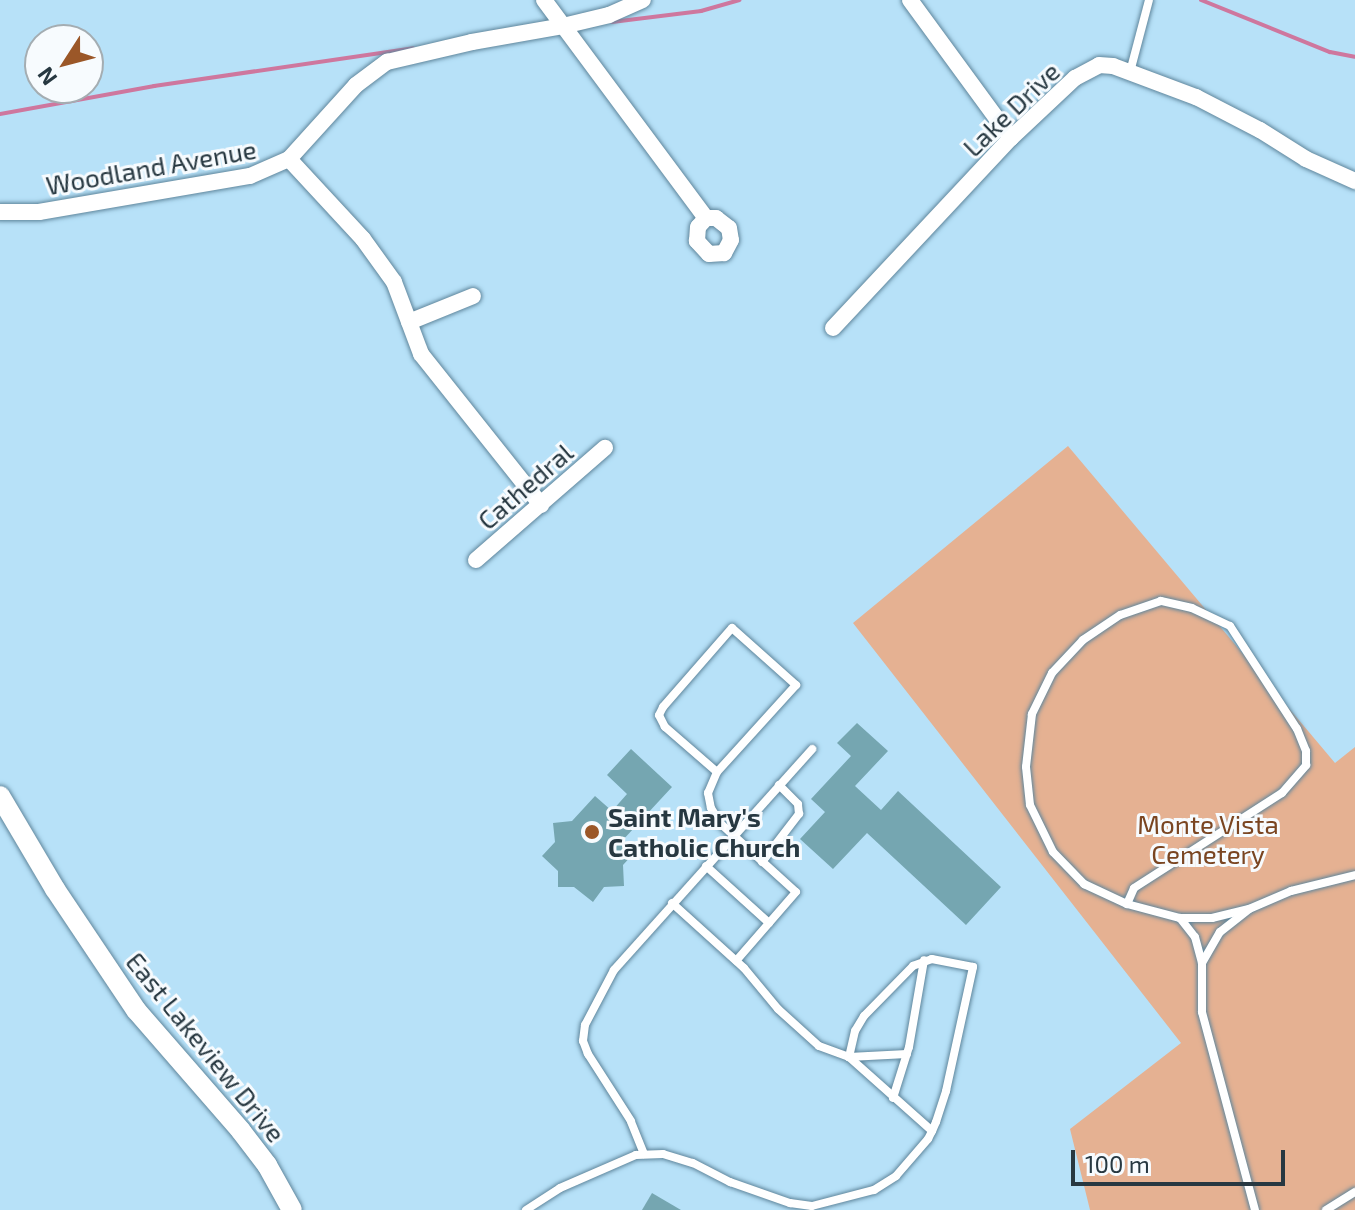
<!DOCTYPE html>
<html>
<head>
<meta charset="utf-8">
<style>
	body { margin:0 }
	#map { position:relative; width:1355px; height:1210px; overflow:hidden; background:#b7e1f8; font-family:"Exo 2",sans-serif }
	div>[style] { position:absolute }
	.green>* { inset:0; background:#e5b192 }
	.stream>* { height:4px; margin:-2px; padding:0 2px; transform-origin:2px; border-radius:2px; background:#ce779e }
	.building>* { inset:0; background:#75a6b1 }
	.roads { filter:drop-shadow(0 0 2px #5f869c) drop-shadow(0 0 2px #5f869c) }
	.service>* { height:8px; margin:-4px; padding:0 4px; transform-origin:4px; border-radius:4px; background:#fff }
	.minor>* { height:16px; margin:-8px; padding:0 8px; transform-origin:8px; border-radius:8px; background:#fff }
	.tertiary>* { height:20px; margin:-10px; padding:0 10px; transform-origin:10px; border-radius:10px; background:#fff }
	.dots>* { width:22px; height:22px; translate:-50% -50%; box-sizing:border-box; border:4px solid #f7fbfe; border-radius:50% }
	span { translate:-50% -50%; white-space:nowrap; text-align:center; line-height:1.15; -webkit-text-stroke:6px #f7fbfe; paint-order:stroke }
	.street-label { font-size:26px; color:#273841 }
	.poi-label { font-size:26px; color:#273841; font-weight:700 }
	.left { translate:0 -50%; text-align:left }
	.park-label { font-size:26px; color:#7a4521 }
	.north { position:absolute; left:24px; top:24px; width:80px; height:80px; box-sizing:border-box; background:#f7fbfe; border:2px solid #a4adb2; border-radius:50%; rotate:234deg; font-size:22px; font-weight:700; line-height:32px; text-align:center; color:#273841 }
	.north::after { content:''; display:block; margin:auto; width:28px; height:36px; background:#9b5728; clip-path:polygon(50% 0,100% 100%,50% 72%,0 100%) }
	.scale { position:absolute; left:1071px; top:1150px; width:214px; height:36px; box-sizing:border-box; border:4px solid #273841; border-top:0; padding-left:10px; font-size:24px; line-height:28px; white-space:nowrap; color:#273841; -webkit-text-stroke:6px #f7fbfe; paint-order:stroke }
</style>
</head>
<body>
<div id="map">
	<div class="green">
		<div style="clip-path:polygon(1068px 446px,1335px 763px,1355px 747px,1355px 1210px,1090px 1210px,1070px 1129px,1181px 1043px,853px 623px)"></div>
	</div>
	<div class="stream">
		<div style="left:1201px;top:0;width:139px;rotate:22deg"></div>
		<div style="left:1330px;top:52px;width:25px;rotate:11deg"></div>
		<div style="left:612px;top:22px;width:90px;rotate:-7deg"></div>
		<div style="left:701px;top:11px;width:40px;rotate:-16deg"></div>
		<div style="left:0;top:114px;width:157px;rotate:-10.3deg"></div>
		<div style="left:154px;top:86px;width:262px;rotate:-8.3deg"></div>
	</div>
	<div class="building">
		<div style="clip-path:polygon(857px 723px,888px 751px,855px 786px,881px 810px,898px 791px,1001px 887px,966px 925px,867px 833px,833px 869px,800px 839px,825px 812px,811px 799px,851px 756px,837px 743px)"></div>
		<div style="clip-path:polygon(631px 749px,672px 787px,622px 841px,634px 853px,623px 865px,624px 886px,604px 887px,593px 902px,574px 887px,558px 887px,558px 871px,542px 856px,555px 842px,553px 823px,572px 821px,595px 796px,612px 811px,627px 794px,607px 775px)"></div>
		<div style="clip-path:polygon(652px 1193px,681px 1210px,642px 1210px)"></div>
	</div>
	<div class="roads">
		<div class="service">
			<div style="left:1130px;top:72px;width:74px;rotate:-75.2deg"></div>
			<div style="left:717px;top:772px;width:69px;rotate:-139.1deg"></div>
			<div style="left:665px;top:727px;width:13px;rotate:-117deg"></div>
			<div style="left:659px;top:715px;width:9px;rotate:-63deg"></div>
			<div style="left:663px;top:707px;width:105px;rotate:-48.9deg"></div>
			<div style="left:732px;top:628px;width:86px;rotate:41.7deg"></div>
			<div style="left:796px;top:685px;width:118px;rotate:132.2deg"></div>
			<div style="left:717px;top:772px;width:23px;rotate:113deg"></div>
			<div style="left:708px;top:793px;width:15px;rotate:79deg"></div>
			<div style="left:711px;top:808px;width:19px;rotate:58deg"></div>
			<div style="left:721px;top:824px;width:101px;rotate:42.2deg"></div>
			<div style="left:796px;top:892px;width:91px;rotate:131deg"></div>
			<div style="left:762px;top:862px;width:61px;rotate:-52.4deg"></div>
			<div style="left:799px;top:814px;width:10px;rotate:-96deg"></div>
			<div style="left:798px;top:804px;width:27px;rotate:-135deg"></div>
			<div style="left:706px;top:866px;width:85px;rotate:42.1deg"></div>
			<div style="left:672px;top:903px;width:97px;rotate:42.1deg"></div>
			<div style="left:744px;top:968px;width:53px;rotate:50.3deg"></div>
			<div style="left:778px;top:1009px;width:55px;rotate:42.1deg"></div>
			<div style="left:819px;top:1046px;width:32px;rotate:20deg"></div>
			<div style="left:849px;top:1057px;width:58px;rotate:-3deg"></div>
			<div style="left:1127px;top:904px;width:17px;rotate:-66deg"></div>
			<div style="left:1134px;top:888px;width:176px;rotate:-32.7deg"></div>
			<div style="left:1282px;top:793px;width:37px;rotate:-49deg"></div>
			<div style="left:1306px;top:765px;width:14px;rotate:-90deg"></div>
			<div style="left:1306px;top:751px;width:24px;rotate:-112deg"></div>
			<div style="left:1297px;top:729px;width:123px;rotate:-123deg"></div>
			<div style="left:1230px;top:626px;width:42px;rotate:-154.7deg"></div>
			<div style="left:1192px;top:608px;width:32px;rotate:-167deg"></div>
			<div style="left:1161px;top:601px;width:43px;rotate:161.1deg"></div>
			<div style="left:1120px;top:615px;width:45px;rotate:146deg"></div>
			<div style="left:1083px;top:640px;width:45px;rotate:133.2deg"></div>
			<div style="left:1052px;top:673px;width:46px;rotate:116deg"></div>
			<div style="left:1032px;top:714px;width:53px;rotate:96.5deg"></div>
			<div style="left:1026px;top:767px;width:38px;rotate:84deg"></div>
			<div style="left:1030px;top:805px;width:52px;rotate:63.9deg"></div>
			<div style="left:1053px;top:852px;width:45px;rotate:45.9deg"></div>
			<div style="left:1084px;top:884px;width:47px;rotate:24.9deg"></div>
			<div style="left:1127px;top:904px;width:55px;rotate:14.8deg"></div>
			<div style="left:1180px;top:918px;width:32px"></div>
			<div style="left:1212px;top:918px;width:38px;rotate:-14deg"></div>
			<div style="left:1180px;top:918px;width:24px;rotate:52deg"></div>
			<div style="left:1195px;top:937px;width:27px;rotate:75deg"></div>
			<div style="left:893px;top:1098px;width:53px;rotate:-72.6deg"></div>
			<div style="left:909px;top:1047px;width:88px;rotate:-80.2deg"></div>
			<div style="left:644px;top:1154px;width:35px;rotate:-112deg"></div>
			<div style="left:631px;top:1121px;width:80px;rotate:-122.7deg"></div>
			<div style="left:588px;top:1054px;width:14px;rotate:-111deg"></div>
			<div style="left:583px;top:1041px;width:16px;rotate:-83deg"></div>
			<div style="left:585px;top:1025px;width:62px;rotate:-62.2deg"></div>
			<div style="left:614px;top:970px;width:297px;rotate:-48.1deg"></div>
			<div style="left:526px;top:1210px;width:40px;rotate:-32.9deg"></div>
			<div style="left:560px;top:1188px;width:83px;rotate:-23.5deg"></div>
			<div style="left:636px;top:1155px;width:27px;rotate:-2deg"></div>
			<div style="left:663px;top:1154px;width:31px;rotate:17deg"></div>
			<div style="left:693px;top:1163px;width:42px;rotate:27.2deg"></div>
			<div style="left:730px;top:1182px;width:64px;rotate:19.3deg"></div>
			<div style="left:790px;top:1203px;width:22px;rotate:8deg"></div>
			<div style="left:812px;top:1206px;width:64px;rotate:-14.5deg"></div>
			<div style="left:874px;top:1190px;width:26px;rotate:-32deg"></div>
			<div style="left:896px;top:1176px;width:49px;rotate:-49.1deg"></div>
			<div style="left:928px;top:1139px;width:9px;rotate:-63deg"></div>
			<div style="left:932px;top:1131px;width:10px;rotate:-66deg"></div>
			<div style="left:936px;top:1122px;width:33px;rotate:-72deg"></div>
			<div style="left:946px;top:1091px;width:127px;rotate:-77.7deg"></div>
			<div style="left:973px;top:967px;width:42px;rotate:-169deg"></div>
			<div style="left:932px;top:959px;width:20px;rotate:160deg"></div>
			<div style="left:913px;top:966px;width:70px;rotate:134.4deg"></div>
			<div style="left:864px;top:1016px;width:17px;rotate:121deg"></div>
			<div style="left:855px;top:1031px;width:27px;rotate:103deg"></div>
			<div style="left:849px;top:1057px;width:111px;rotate:41.7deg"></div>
			<div style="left:1255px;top:1210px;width:205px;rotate:-105deg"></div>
			<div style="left:1202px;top:1012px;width:49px;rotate:-90deg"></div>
			<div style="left:1202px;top:963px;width:36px;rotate:-60deg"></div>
			<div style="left:1220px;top:932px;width:37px;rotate:-38deg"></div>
			<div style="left:1249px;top:909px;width:46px;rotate:-23.2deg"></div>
			<div style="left:1291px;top:891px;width:66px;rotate:-14deg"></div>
			<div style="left:1326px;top:1210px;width:34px;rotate:-32deg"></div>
		</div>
		<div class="minor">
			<div style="left:544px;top:0;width:272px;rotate:53.4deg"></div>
			<div style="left:706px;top:218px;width:10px"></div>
			<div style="left:716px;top:218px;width:16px;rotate:38deg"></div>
			<div style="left:729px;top:228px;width:12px;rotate:81deg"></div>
			<div style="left:731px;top:240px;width:15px;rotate:118deg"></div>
			<div style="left:724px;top:253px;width:15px;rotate:176deg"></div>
			<div style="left:709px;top:254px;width:18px;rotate:-133deg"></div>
			<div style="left:697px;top:241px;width:14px;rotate:-86deg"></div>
			<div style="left:698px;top:227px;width:12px;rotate:-48deg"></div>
			<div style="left:910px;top:0;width:171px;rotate:53.8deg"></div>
			<div style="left:289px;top:159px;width:109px;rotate:47.2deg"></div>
			<div style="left:363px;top:239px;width:53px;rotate:54.2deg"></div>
			<div style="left:394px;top:282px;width:77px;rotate:69.4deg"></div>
			<div style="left:421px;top:354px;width:193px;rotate:51.5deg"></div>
			<div style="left:0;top:212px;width:39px"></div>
			<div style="left:39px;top:212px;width:214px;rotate:-9.7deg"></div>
			<div style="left:250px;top:176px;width:43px;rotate:-23.6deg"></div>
			<div style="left:289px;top:159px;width:100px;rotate:-47.8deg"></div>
			<div style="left:356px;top:85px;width:39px;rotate:-37deg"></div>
			<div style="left:387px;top:62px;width:87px;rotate:-13.2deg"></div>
			<div style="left:472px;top:42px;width:92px;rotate:-10deg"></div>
			<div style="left:563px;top:26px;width:47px;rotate:-13.4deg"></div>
			<div style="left:609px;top:15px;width:37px;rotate:-24deg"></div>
			<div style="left:409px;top:322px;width:69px;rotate:-22.1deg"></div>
			<div style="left:833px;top:328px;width:260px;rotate:-46.9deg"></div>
			<div style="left:1011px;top:138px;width:88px;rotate:-43.2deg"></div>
			<div style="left:1075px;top:78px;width:27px;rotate:-28deg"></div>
			<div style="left:1099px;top:65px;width:14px;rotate:4deg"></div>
			<div style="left:1113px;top:66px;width:89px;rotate:20.5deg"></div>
			<div style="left:1196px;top:97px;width:72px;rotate:27.3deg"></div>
			<div style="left:1260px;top:130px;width:54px;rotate:32.2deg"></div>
			<div style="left:1306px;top:159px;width:54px;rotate:24.2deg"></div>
			<div style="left:476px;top:560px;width:171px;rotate:-41deg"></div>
		</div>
		<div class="tertiary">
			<div style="left:0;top:796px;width:108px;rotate:59.4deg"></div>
			<div style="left:55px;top:889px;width:146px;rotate:56.2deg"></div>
			<div style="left:136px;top:1010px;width:160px;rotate:49deg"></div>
			<div style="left:241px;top:1131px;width:43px;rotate:52.6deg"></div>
			<div style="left:267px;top:1165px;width:51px;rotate:60.9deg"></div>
		</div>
	</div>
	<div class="dots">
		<div style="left:592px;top:832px;background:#9b5728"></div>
	</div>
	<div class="street-label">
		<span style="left:1011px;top:109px;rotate:-44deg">Lake Drive</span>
		<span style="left:151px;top:167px;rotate:-10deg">Woodland Avenue</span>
		<span style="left:525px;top:486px;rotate:-41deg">Cathedral</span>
		<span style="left:206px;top:1047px;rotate:51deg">East Lakeview Drive</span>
	</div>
	<div class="poi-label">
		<span class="left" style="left:608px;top:832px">Saint Mary's<br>Catholic Church</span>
	</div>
	<div class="park-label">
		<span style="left:1208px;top:839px">Monte Vista<br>Cemetery</span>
	</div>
	<div class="north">N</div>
	<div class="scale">100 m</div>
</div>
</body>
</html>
